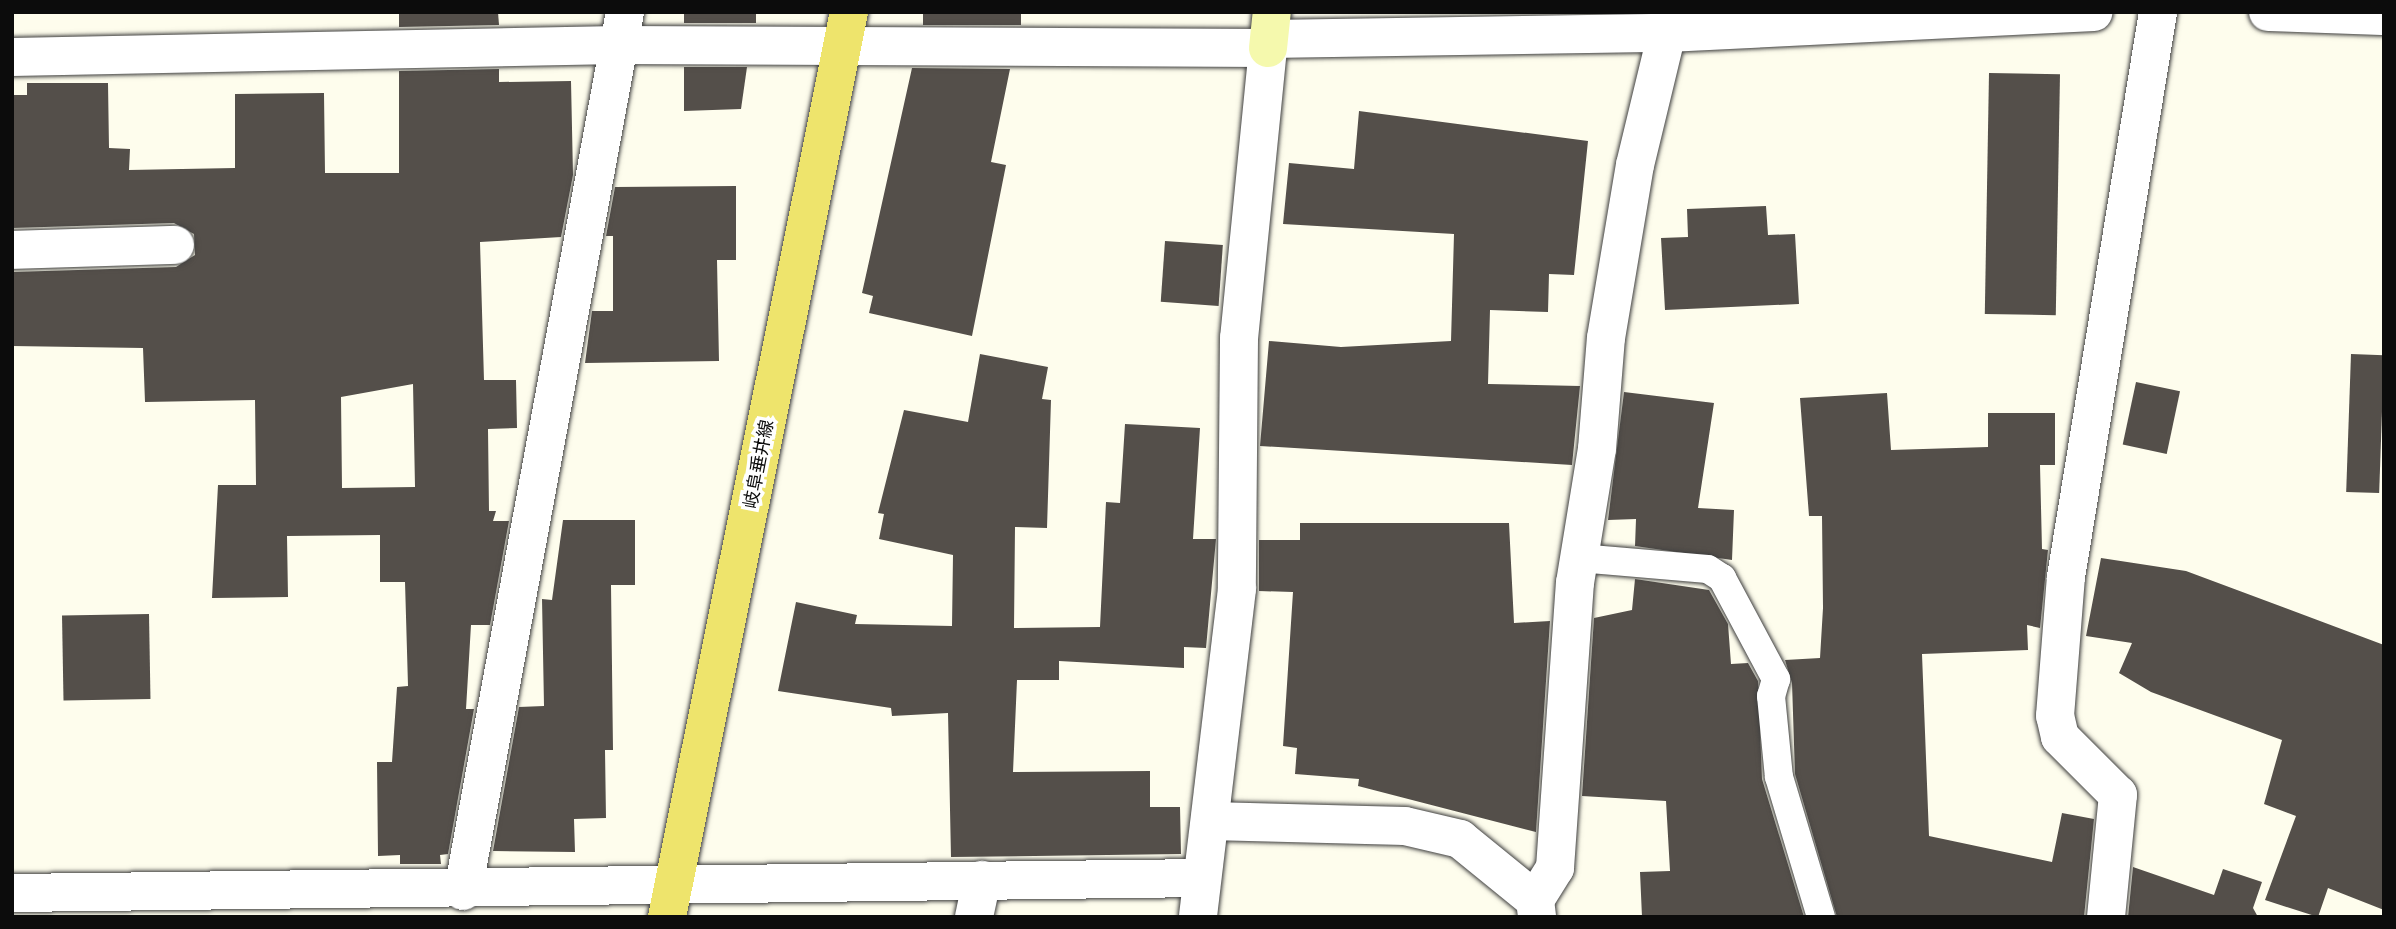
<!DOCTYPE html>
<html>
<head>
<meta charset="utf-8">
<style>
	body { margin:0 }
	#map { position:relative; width:2396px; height:929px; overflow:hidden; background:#fefded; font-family:Literata,"Noto Sans JP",serif }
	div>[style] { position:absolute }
	.building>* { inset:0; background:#544f4a; transform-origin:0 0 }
	.roads { filter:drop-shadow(0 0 2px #3f3f3f) drop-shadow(0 0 2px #3f3f3f) }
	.lane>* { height:28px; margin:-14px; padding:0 14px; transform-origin:14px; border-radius:14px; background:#fff }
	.street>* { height:38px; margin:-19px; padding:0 19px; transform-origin:19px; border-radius:19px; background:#fff }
	.secondary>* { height:38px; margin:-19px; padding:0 19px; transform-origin:19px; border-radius:19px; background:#f5f9ad }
	.primary>* { height:38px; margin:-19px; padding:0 19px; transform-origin:19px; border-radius:19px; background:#eee46c }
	span { translate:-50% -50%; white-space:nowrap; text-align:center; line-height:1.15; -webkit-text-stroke:7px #fff; paint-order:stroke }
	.street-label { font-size:18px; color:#0c0c0c }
	.frame { position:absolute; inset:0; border:14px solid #0c0c0c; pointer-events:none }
</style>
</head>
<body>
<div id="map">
	<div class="building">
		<div style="clip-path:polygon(399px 12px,498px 12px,499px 25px,399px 27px)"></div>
		<div style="left:684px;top:12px;width:72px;height:11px"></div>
		<div style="left:923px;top:12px;width:98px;height:13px"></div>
		<div style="clip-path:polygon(684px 67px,747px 67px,741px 109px,684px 111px)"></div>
		<div style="clip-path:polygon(912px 68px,1010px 69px,991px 162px,1006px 165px,972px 336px,869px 313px,873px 296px,862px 293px)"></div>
		<div style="clip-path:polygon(evenodd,499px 69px,499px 82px,571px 81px,573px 175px,561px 237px,480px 242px,484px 380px,516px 380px,517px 428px,488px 429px,489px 511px,496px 511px,493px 521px,509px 521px,490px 625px,471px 625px,466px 709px,474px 709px,448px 854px,440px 855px,441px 864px,400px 864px,400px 855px,378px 856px,377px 762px,392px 762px,397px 687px,408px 686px,405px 582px,380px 582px,380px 535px,287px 536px,288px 597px,212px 598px,218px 485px,256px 485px,255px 400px,145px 402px,143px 348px,12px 346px,12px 272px,176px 267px,195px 255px,194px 234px,174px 223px,12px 228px,12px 95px,27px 95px,27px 83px,108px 83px,109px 148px,130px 149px,129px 170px,235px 168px,235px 94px,324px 93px,325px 173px,399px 173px,399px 71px,499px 69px,413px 384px,415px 487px,342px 488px,341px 397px,413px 384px)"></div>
		<div style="left:1989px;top:73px;width:71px;height:241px;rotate:1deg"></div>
		<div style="clip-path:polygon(1359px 111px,1588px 141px,1574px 275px,1549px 274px,1548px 312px,1490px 310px,1488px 384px,1580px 386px,1572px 465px,1260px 446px,1269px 341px,1341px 347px,1451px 341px,1454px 234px,1283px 224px,1289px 163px,1354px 169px)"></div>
		<div style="clip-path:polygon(736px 186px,736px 260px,717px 260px,719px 361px,585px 363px,592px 311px,613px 311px,613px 236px,606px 236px,615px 187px)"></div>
		<div style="clip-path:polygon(1766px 206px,1768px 235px,1795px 234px,1799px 304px,1665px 310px,1661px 238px,1688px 237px,1687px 209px)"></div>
		<div style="left:1165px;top:241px;width:58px;height:61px;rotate:4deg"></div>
		<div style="clip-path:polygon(980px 354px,1048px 367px,1042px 399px,1051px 400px,1047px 528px,1015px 527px,1014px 628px,1100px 627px,1106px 502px,1120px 503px,1125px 424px,1200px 428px,1193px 539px,1216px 539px,1206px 648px,1184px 647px,1184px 668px,1059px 661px,1059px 680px,1017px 680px,1013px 772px,1150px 771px,1150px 807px,1180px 807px,1181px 854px,951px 857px,948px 713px,892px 716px,891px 708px,778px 691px,796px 602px,857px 615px,855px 624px,952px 626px,953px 555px,879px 539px,884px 514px,878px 513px,904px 410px,968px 422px)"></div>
		<div style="left:2351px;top:354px;width:33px;height:138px;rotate:2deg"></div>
		<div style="left:2136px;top:382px;width:45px;height:64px;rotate:12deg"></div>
		<div style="clip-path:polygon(1624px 392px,1714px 403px,1698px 508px,1734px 510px,1732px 560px,1635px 546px,1636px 519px,1608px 520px)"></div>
		<div style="clip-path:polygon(1887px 393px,1891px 450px,1988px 447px,1988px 413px,2055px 413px,2055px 465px,2040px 465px,2042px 549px,2048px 550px,2040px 628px,2027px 625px,2028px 650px,1922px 654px,1929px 836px,2052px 862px,2062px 813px,2094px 819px,2084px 917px,1837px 917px,1795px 774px,1792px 683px,1785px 660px,1820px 658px,1823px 608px,1822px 516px,1809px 516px,1800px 398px)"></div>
		<div style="clip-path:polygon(563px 520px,635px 520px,635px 585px,611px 585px,613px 750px,605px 750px,606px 818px,574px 819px,575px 852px,493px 851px,519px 707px,544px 706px,542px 599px,552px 600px)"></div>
		<div style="clip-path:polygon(1300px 523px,1509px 523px,1514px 623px,1550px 621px,1536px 832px,1358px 786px,1359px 779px,1295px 774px,1297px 748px,1283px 746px,1293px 592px,1259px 591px,1259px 540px,1300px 540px)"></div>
		<div style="clip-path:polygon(2101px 558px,2186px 571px,2384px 645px,2384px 910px,2328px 888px,2318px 917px,2265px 900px,2296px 816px,2264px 804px,2282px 740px,2151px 692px,2119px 673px,2132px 643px,2086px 636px)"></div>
		<div style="clip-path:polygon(1635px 579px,1709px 590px,1728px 624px,1731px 664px,1748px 663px,1758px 681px,1762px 779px,1804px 917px,1642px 917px,1640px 872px,1670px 871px,1666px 801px,1582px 796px,1594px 618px,1632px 610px)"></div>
		<div style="left:149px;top:614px;width:85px;height:87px;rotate:89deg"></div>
		<div style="clip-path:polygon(2133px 867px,2214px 895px,2223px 869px,2262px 882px,2253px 908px,2258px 917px,2128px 917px)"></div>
	</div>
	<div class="roads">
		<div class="lane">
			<div style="left:1579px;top:558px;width:129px;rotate:4.9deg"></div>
			<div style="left:1708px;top:569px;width:17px;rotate:33deg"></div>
			<div style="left:1722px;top:578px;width:115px;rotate:61.9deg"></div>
			<div style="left:1776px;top:679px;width:18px;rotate:106deg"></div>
			<div style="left:1771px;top:696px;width:81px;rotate:84.4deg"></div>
			<div style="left:1779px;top:777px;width:146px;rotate:73.3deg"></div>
		</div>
		<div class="street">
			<div style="left:2268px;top:12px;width:116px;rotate:2deg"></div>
			<div style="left:1269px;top:39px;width:398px;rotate:-0.9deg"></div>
			<div style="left:1667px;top:33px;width:427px;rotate:-2.8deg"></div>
			<div style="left:12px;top:57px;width:606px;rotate:-1.13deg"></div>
			<div style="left:618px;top:45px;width:650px;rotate:0.26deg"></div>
			<div style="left:1268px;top:48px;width:291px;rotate:95.7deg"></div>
			<div style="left:1239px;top:338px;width:251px;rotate:90.5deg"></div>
			<div style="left:1237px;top:589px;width:330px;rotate:96.8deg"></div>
			<div style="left:12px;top:250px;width:163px;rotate:-1.8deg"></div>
			<div style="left:1210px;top:821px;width:195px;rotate:1.5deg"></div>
			<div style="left:1405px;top:826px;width:57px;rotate:13.3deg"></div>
			<div style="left:1460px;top:839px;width:97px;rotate:39.1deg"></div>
			<div style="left:1535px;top:900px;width:17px;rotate:83deg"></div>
			<div style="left:463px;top:891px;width:894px;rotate:-79.56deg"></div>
			<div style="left:12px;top:893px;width:1190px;rotate:-0.72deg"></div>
			<div style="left:1535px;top:900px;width:38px;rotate:-58deg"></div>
			<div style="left:1555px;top:868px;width:286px;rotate:-86deg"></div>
			<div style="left:1575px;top:583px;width:136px;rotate:-80.7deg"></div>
			<div style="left:1597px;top:449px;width:111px;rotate:-85.4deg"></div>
			<div style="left:1606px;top:338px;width:175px;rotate:-80.5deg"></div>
			<div style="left:1635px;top:165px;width:136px;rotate:-76.4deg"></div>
			<div style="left:974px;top:917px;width:38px;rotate:-78deg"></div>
			<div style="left:2106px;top:917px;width:123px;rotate:-84.4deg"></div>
			<div style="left:2118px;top:795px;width:82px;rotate:-135deg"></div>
			<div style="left:2060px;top:737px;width:22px;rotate:-103deg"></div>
			<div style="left:2055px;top:716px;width:139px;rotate:-85.5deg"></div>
			<div style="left:2066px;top:577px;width:572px;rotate:-80.75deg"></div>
		</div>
		<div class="secondary">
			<div style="left:1268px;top:48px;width:36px;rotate:-84deg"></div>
		</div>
		<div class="primary">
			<div style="left:667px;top:917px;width:923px;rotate:-78.63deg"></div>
		</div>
	</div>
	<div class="street-label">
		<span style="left:758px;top:464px;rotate:-79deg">岐阜垂井線</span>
	</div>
	<div class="frame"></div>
</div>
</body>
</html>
